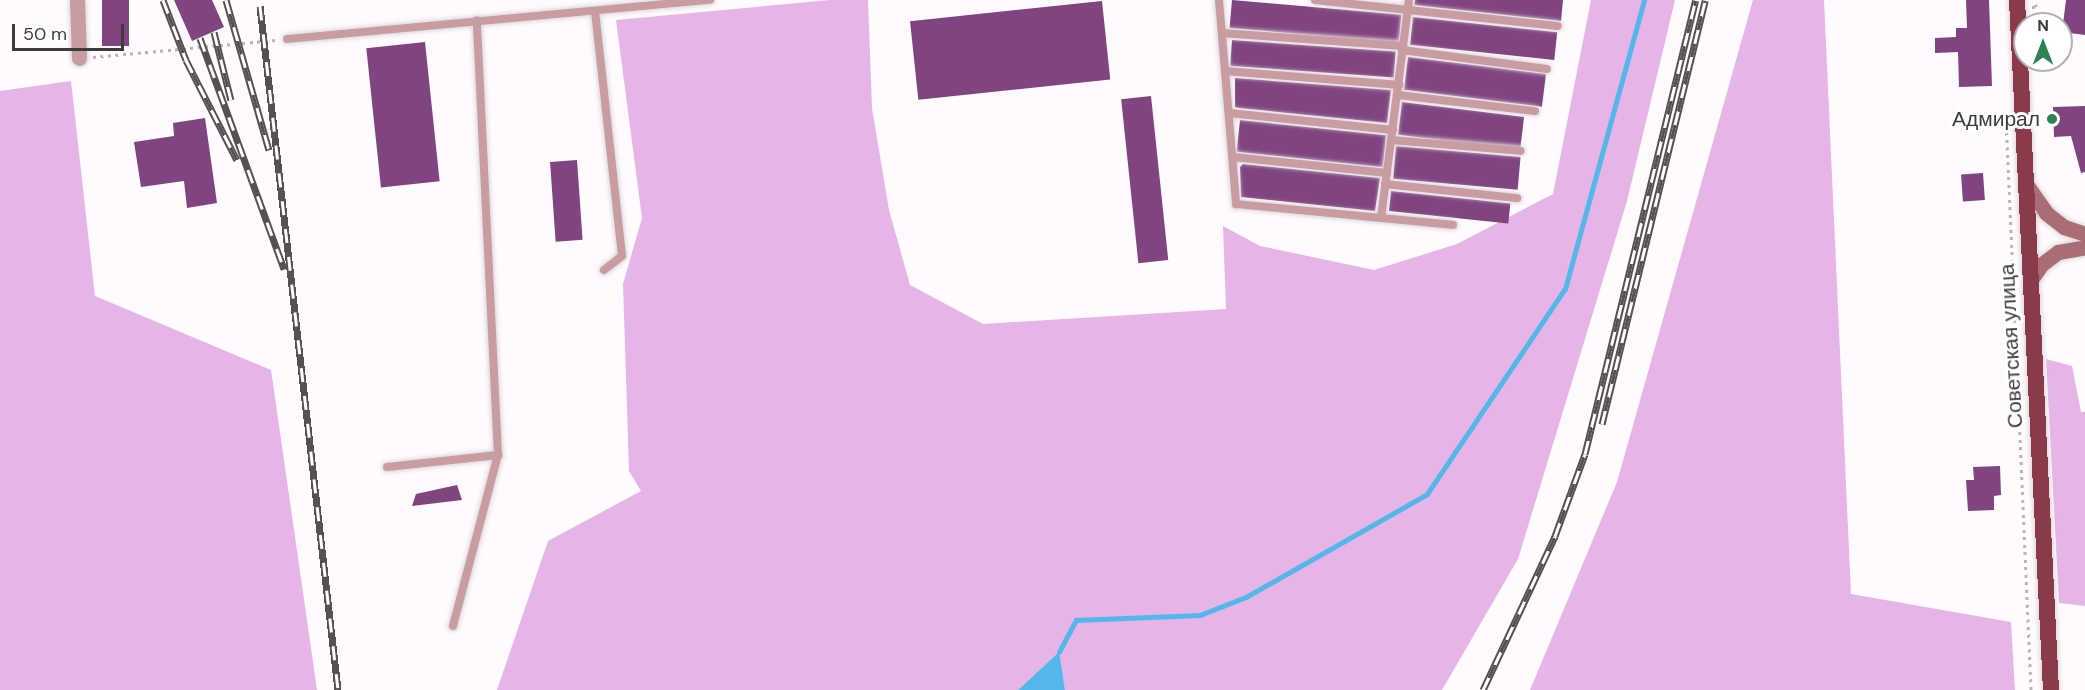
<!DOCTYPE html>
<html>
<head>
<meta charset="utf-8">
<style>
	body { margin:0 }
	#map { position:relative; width:2085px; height:690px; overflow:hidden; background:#fffafe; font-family:"DM Sans",sans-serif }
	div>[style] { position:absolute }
	.green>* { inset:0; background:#e6b4e6 }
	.water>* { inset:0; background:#54b7ea }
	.stream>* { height:4.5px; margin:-2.25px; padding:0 2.25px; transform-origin:2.25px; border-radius:2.25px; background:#54b7ea }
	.building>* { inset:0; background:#804481; transform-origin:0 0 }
	.path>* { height:3px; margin-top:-1.5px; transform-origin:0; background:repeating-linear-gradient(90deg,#bab5b9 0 3px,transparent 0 7.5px) }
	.roads { filter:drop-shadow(0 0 2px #dcd7db) drop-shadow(0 0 2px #dcd7db) }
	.service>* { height:8px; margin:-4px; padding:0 4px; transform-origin:4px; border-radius:4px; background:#c89ca0 }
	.minor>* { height:15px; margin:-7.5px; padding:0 7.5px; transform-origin:7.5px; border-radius:7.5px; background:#c89ca0 }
	.secondary>* { height:15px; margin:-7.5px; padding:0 7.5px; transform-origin:7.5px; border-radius:7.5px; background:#ab6d74 }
	.trunk>* { height:16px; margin:-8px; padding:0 8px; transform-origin:8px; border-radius:8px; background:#8a3a49 }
	.rail>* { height:7px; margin-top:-3.5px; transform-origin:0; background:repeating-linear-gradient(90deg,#fff 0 14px,#555054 0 28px); box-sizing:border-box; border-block:2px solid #555054 }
	.dots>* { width:16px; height:16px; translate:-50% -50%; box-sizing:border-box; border:3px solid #fff; border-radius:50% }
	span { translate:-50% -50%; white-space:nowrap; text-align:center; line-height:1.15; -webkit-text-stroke:6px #fff; paint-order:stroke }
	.poi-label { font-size:21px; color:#3f3a3e }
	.right { translate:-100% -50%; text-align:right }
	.street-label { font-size:21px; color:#3f3a3e }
	.north { position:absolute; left:2013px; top:12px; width:60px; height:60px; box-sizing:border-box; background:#fff; border:2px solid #b2b0b2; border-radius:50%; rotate:0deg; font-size:16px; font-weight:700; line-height:24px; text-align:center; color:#3f3a3e }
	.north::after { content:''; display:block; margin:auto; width:21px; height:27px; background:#2f8254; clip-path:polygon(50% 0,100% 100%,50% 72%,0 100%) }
	.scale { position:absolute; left:12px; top:24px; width:112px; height:27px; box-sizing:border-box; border:3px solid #3f3a3e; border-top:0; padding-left:8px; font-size:18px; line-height:21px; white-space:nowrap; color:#3f3a3e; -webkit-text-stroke:4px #fff; paint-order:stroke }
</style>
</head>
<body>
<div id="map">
	<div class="green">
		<div style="clip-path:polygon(830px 0,868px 0,872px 108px,889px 210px,910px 285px,983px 324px,1226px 309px,1223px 226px,1260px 246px,1374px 270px,1457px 244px,1553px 194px,1591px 0,1675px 0,1627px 201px,1518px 559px,1442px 690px,1065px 690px,1058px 653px,1018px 690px,497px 690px,548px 541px,641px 491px,629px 471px,623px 284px,642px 218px,616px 20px)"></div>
		<div style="clip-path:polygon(1753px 0,1824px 0,1851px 594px,2011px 622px,2015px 690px,1530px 690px,1617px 482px)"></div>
		<div style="clip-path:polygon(71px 81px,95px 296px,271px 370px,317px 690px,0 690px,0 91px)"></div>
		<div style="clip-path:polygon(2046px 359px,2072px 366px,2081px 412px,2085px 412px,2085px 606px,2059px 603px)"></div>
	</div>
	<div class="water">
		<div style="clip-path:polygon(1059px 652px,1065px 690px,1018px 690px)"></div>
	</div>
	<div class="stream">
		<div style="left:1059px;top:652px;width:36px;rotate:-62deg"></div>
		<div style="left:1076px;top:620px;width:124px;rotate:-2.3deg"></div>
		<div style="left:1200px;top:615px;width:49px;rotate:-21.4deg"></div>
		<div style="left:1246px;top:597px;width:208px;rotate:-29.6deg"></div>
		<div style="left:1427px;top:494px;width:247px;rotate:-56.1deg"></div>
		<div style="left:1565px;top:289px;width:300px;rotate:-74.7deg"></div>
	</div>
	<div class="building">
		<div style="left:102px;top:0;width:27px;height:46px"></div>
		<div style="clip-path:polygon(174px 0,212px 0,224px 27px,192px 41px)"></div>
		<div style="left:1232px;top:0;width:170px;height:28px;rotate:5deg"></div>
		<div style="clip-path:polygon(1415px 0,1563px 0,1561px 21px,1414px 5px)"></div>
		<div style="clip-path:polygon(1966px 0,1989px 0,1992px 86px,1959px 87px,1958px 52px,1935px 53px,1935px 38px,1956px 37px,1956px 28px,1967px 28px)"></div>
		<div style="clip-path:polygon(2066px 0,2085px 0,2085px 35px,2062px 32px)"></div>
		<div style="left:1102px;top:1px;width:79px;height:193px;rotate:84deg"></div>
		<div style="left:1413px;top:17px;width:145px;height:28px;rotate:6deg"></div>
		<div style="left:1232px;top:40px;width:164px;height:26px;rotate:4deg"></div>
		<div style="left:425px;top:42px;width:140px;height:59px;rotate:84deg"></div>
		<div style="left:1408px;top:57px;width:139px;height:33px;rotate:7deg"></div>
		<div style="clip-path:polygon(1235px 78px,1391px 90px,1387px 123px,1239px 108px,1235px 107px)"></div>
		<div style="left:1151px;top:96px;width:165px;height:30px;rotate:84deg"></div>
		<div style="left:1402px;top:102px;width:123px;height:33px;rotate:7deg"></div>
		<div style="clip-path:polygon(2085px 106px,2085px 172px,2081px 173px,2071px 136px,2054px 137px,2053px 107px)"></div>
		<div style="clip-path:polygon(205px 118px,217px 203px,187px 208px,184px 181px,141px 187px,134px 142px,174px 136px,173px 123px)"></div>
		<div style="left:1240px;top:120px;width:147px;height:32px;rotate:6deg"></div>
		<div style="left:1396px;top:146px;width:125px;height:33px;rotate:5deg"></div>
		<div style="left:577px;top:160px;width:80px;height:27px;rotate:86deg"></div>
		<div style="clip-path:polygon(1243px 164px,1380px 178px,1375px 211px,1241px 197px,1240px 167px)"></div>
		<div style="left:1983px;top:173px;width:27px;height:22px;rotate:86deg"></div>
		<div style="left:1391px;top:191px;width:120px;height:20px;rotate:6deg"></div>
		<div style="clip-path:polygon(2000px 466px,2001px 495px,1994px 496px,1994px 510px,1968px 511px,1966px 480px,1974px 480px,1973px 467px)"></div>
		<div style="clip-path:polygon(457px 485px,462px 500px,412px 506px,416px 494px)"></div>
	</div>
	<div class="path">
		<div style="left:2032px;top:7px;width:4px"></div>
		<div style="left:2036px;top:7px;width:7px;rotate:-98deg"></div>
		<div style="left:93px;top:57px;width:186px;rotate:-5.3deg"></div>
		<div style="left:2006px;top:117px;width:574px;rotate:87.5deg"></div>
	</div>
	<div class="roads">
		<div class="service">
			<div style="left:1219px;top:0;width:205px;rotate:85.2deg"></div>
			<div style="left:1236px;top:204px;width:218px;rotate:5.5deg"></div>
			<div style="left:1315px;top:0;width:244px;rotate:6.1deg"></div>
			<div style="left:595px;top:11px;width:246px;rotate:83.7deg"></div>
			<div style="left:622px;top:256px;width:23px;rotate:142deg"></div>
			<div style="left:1222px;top:33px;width:181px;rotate:4.1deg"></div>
			<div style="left:287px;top:39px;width:425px;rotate:-5.3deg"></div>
			<div style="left:1402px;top:50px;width:146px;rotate:7.5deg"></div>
			<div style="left:1225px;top:71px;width:175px;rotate:4.6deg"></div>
			<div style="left:1398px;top:95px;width:138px;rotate:6.7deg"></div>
			<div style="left:1229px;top:113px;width:165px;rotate:5.9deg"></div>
			<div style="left:1391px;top:140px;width:130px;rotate:4.8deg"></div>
			<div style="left:1233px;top:157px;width:155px;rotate:5.9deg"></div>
			<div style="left:1385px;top:184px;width:133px;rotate:6.1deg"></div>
			<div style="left:1381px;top:218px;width:220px;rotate:-82.7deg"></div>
			<div style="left:387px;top:467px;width:112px;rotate:-6.2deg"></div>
			<div style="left:498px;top:455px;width:435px;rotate:-92.8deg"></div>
			<div style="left:453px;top:626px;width:177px;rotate:-75.3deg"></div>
		</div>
		<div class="minor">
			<div style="left:77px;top:0;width:58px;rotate:88deg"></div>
		</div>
		<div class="secondary">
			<div style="left:2026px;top:184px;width:35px;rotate:55deg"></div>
			<div style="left:2046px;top:213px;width:23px;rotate:38deg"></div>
			<div style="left:2064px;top:227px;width:22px;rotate:18deg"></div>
			<div style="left:2030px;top:281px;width:21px;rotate:-55deg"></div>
			<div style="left:2042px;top:264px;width:20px;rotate:-37deg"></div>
			<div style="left:2058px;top:252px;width:27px;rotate:-10deg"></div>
		</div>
		<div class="trunk">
			<div style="left:2017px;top:0;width:691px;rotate:87.18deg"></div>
		</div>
	</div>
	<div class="rail">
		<div style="left:163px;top:0;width:64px;rotate:69deg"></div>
		<div style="left:186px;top:60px;width:112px;rotate:63deg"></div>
		<div style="left:226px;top:0;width:156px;rotate:74deg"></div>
		<div style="left:260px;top:6px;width:688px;rotate:83.49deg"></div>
		<div style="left:214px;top:32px;width:70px;rotate:76deg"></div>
		<div style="left:200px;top:38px;width:246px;rotate:70deg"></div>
		<div style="left:1602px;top:424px;width:436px;rotate:-76.3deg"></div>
		<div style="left:1483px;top:690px;width:170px;rotate:-64.9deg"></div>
		<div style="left:1555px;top:536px;width:87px;rotate:-69.9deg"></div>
		<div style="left:1585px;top:454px;width:467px;rotate:-76.3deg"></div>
	</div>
	<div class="dots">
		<div style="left:2052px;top:119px;background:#2f8254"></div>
	</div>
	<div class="poi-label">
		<span class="right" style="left:2040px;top:119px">Адмирал</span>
	</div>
	<div class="street-label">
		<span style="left:2011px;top:346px;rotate:-93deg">Советская улица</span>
	</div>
	<div class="north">N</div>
	<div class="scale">50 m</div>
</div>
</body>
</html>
